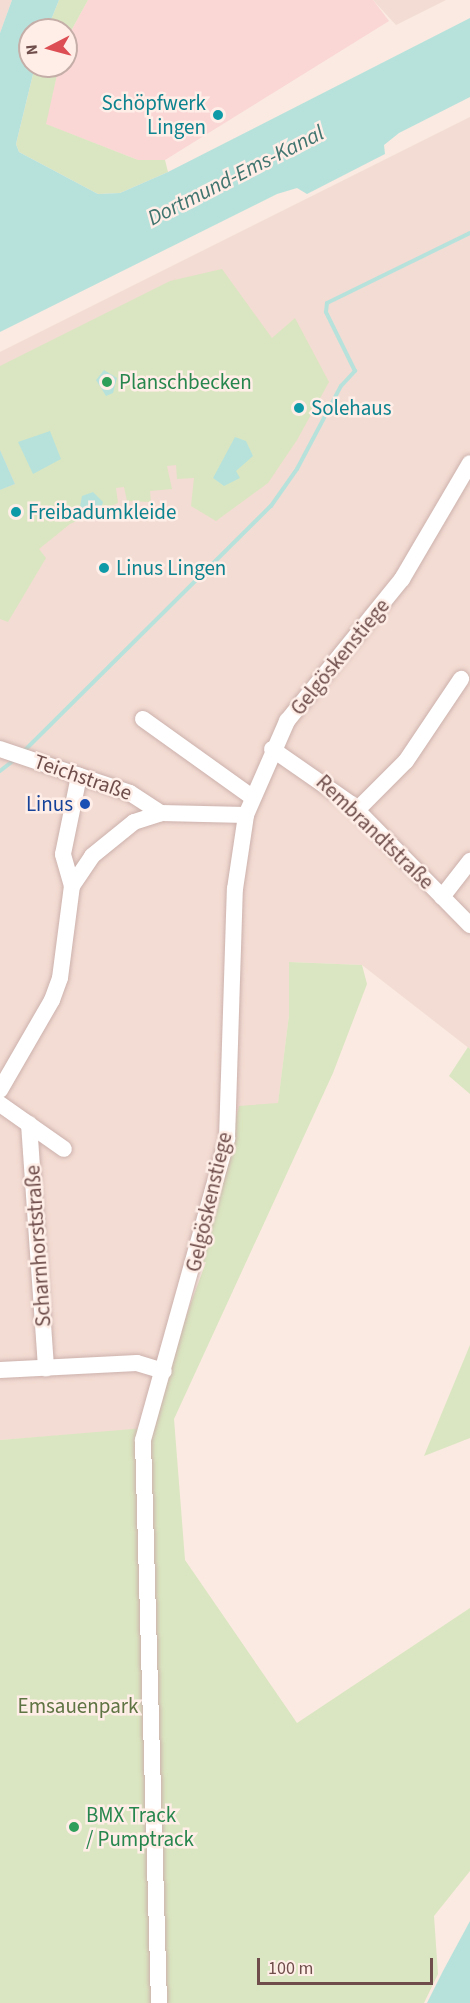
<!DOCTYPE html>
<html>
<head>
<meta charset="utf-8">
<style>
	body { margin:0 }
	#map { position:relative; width:470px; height:2003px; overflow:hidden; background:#faeae1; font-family:"Source Sans 3",sans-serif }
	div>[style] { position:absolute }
	.residential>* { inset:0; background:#f3dcd3 }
	.commercial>* { inset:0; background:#fad6d5 }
	.green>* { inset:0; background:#dae6c1 }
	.water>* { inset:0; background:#b7e2dc }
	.stream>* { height:4px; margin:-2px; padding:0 2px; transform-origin:2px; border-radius:2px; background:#b7e2dc }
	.roads { filter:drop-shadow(0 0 2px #ccb1ac) drop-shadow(0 0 2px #ccb1ac) }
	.minor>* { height:16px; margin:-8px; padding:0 8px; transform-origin:8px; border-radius:8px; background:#fff }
	.dots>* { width:16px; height:16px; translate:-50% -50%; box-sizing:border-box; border:3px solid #feeee7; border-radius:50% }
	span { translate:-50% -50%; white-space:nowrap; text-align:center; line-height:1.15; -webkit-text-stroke:5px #feeee7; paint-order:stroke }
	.culture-label { font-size:21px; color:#0d838f }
	.right { translate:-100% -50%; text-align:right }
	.left { translate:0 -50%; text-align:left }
	.leisure-label { font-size:21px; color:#27864d }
	.street-label { font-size:21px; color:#6f4d4a }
	.transit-label { font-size:21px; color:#164399 }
	.park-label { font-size:21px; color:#5f7443 }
	.water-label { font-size:22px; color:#40746f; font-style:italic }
	.north { position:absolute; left:18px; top:18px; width:60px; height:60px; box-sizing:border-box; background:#feeee7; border:2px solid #c5aea8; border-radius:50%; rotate:264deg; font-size:16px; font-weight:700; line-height:24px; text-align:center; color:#6f4d4a }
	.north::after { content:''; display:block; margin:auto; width:21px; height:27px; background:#dc4e54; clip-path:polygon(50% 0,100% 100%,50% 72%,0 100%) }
	.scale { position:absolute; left:257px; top:1958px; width:176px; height:27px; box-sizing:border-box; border:3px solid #6f4d4a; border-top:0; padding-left:8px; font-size:18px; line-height:21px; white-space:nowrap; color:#6f4d4a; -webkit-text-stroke:4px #feeee7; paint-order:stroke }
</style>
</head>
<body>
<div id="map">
	<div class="residential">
		<div style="clip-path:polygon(0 0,12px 0,0 33px)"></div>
		<div style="clip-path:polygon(373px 0,446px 0,396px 25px)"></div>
		<div style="clip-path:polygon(470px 117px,470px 1049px,362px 965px,289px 962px,289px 1015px,278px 1104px,198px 1263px,145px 1429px,0 1440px,0 352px)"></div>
	</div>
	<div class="commercial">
		<div style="clip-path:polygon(88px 0,373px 0,389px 21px,165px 160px,138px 160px,45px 124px,59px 66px,66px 66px,66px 40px)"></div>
	</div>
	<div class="green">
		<div style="clip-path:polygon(59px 0,88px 0,66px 40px,66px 30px,47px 30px)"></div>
		<div style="clip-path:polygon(35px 66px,59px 66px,46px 124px,138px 160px,165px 160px,168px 172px,120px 193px,98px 194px,19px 152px,16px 144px)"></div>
		<div style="clip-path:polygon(222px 269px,272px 338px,295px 318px,329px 382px,297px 440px,268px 483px,216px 521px,191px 506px,194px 478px,177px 479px,176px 465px,167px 466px,172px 489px,150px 491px,151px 502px,127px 501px,124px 487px,116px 488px,118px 503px,70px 524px,39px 549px,46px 558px,8px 622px,0 619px,0 490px,15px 484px,0 450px,0 366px,170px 281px)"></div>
		<div style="clip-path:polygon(289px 962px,362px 965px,367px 984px,333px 1073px,174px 1419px,185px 1560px,297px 1723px,470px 1608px,470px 1871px,434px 1916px,438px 1974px,424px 2003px,0 2003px,0 1440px,145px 1428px,206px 1262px,198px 1263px,239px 1106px,278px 1103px,289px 1015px)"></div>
		<div style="clip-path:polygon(468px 1047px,470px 1049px,470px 1094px,449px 1076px)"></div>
		<div style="clip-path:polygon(470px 1345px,470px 1438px,424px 1456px)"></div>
	</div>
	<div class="water">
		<div style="clip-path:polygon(12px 0,59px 0,47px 30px,30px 30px,30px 66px,35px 66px,16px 144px,19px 152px,98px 194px,120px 193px,168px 172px,470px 18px,470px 97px,399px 133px,384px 145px,385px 154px,307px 194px,297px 188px,277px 194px,0 332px,0 33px)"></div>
		<div style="clip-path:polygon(104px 370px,117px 378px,113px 393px,106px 396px,96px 380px)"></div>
		<div style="clip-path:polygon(50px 431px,61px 459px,33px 474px,18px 442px)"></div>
		<div style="clip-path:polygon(235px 437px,246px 441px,253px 456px,236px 471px,240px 478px,224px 486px,213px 478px)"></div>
		<div style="clip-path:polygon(0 450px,15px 484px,0 490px)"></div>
		<div style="clip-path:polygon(93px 492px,103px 502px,97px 521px,80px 507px,82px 496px)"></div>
		<div style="clip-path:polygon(470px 1921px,470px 2003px,427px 2003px,443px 1971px)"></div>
	</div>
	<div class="stream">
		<div style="left:24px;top:751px;width:348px;rotate:-44.8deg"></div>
		<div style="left:271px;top:506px;width:45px;rotate:-54.9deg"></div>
		<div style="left:297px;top:469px;width:94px;rotate:-62.1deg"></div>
		<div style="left:341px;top:386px;width:21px;rotate:-47deg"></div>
		<div style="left:355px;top:371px;width:66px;rotate:-116.2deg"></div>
		<div style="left:326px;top:312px;width:9px;rotate:-84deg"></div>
		<div style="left:327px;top:303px;width:159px;rotate:-26.1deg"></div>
		<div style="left:0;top:771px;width:18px;rotate:-38deg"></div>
	</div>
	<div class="roads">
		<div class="minor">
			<div style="left:143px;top:719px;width:134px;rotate:35.6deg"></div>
			<div style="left:0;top:749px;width:137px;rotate:18.7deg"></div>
			<div style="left:130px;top:793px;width:37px;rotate:33deg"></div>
			<div style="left:272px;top:749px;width:96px;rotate:34.8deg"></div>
			<div style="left:351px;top:804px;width:170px;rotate:45.5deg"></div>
			<div style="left:357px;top:810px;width:69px;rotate:-45deg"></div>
			<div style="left:406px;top:761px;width:99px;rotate:-56.1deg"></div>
			<div style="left:72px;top:886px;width:33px;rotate:-106deg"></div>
			<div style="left:63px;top:854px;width:80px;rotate:-78.4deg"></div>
			<div style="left:442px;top:897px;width:46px;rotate:-52.1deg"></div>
			<div style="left:0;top:1090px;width:104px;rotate:-60deg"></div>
			<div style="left:52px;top:1000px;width:23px;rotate:-70deg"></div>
			<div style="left:60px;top:978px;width:93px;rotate:-82.6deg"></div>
			<div style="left:72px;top:886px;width:36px;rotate:-56deg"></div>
			<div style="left:92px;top:856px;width:54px;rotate:-39deg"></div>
			<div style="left:134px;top:822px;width:28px;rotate:-18deg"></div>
			<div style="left:161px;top:813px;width:85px;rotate:1.3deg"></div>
			<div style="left:0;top:1104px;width:78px;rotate:35.1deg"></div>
			<div style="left:29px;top:1124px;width:245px;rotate:86deg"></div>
			<div style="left:0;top:1370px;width:137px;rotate:-2.9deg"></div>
			<div style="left:137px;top:1363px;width:28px;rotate:17deg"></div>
			<div style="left:159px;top:2003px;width:563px;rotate:-91.63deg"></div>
			<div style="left:143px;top:1440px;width:313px;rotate:-74.4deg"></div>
			<div style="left:227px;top:1139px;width:250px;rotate:-88.2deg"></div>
			<div style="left:235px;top:889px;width:75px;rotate:-81.5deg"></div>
			<div style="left:246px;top:815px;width:103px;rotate:-66.4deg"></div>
			<div style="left:287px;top:721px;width:183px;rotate:-51deg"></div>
			<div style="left:402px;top:579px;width:134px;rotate:-59.6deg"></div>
		</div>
	</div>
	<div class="dots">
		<div style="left:218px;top:115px;background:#0f9aa8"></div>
		<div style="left:107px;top:382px;background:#2e9e5b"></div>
		<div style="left:299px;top:408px;background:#0f9aa8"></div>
		<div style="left:16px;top:512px;background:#0f9aa8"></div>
		<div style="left:104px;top:568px;background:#0f9aa8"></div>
		<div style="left:85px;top:804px;background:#1a4fb4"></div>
		<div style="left:74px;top:1827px;background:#2e9e5b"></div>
	</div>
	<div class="culture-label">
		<span class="right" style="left:206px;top:115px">Schöpfwerk<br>Lingen</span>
		<span class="left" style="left:311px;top:408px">Solehaus</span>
		<span class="left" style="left:28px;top:512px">Freibadumkleide</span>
		<span class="left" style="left:116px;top:568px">Linus Lingen</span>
	</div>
	<div class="leisure-label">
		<span class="left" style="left:119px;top:382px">Planschbecken</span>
		<span class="left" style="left:86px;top:1827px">BMX Track<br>/ Pumptrack</span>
	</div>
	<div class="street-label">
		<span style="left:340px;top:657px;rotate:-51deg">Gelgöskenstiege</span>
		<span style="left:83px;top:777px;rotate:19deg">Teichstraße</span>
		<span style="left:375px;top:832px;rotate:44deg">Rembrandtstraße</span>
		<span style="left:209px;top:1202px;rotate:-77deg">Gelgöskenstiege</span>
		<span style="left:38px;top:1246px;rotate:-94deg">Scharnhorststraße</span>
	</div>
	<div class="transit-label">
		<span class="right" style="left:73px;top:804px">Linus</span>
	</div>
	<div class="park-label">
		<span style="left:78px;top:1706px">Emsauenpark</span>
	</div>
	<div class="water-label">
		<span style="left:236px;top:176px;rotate:-27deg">Dortmund-Ems-Kanal</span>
	</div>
	<div class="north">N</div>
	<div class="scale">100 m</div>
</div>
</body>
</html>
